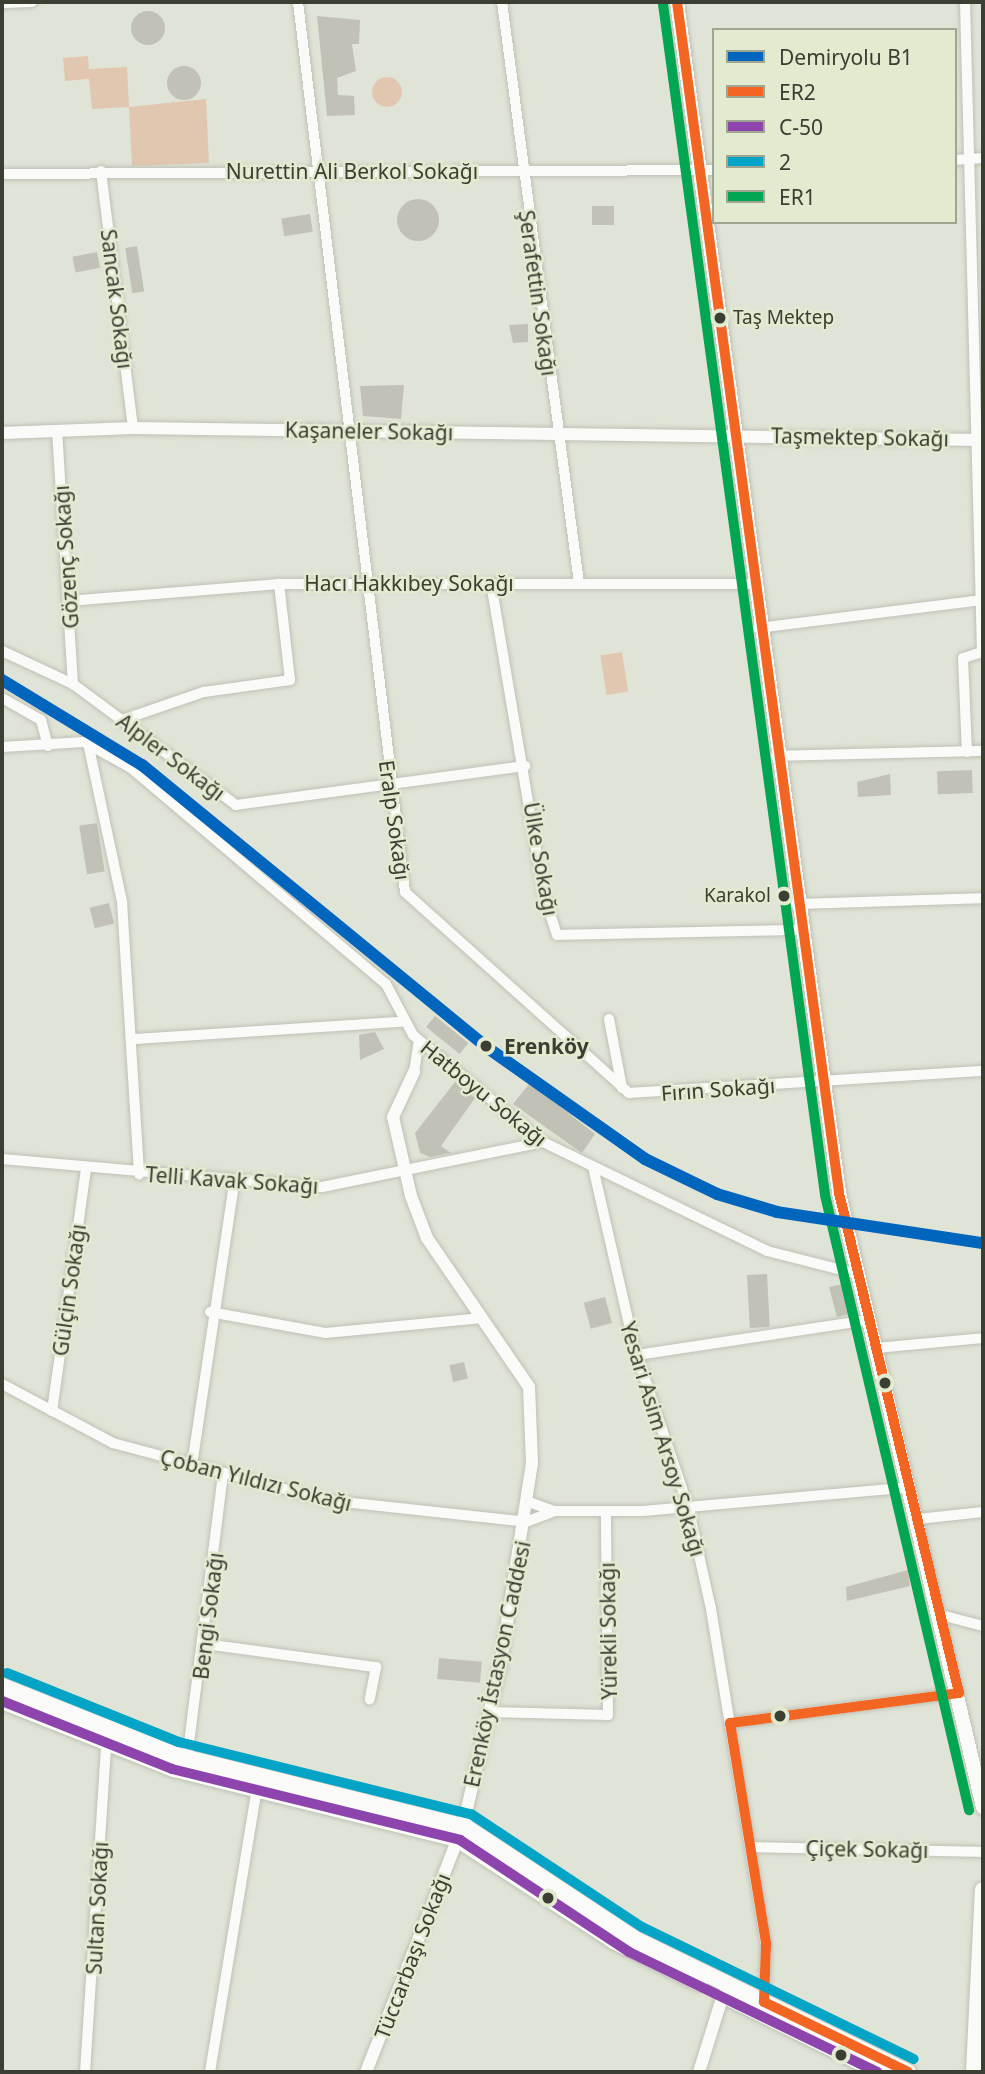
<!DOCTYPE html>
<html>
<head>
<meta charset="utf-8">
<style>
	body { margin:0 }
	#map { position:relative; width:985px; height:2074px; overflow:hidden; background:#e0e4d6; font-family:"Noto Sans",sans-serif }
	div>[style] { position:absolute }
	.green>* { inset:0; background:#e2c7b0; transform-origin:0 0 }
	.round { border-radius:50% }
	.building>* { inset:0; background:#c2c1b6; transform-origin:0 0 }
	.roads { filter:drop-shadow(0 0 2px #bec1b6) drop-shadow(0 0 2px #bec1b6) }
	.minor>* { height:10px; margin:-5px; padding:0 5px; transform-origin:5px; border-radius:5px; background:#fafbf9 }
	.tertiary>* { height:12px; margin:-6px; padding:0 6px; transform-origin:6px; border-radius:6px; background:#fafbf9 }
	.secondary>* { height:14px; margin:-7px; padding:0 7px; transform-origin:7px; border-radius:7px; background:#fafbf9 }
	.primary>* { height:16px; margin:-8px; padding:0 8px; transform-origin:8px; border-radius:8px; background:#fafbf9 }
	.bus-1>* { height:10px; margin:-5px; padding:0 5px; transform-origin:5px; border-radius:5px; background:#f26522 }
	.bus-2>* { height:10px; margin:-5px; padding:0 5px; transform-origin:5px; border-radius:5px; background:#8e44ad }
	.bus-3>* { height:10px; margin:-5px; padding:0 5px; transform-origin:5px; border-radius:5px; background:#03a4c6 }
	.bus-4>* { height:10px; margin:-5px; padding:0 5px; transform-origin:5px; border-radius:5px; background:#00a651 }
	.rail-1>* { height:12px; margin:-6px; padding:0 6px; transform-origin:6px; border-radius:6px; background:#0065bd }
	.dots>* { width:19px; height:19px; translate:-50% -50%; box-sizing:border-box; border:4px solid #e2ead0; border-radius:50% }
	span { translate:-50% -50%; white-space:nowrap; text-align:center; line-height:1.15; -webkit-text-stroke:5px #e2ead0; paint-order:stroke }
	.bus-label { font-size:19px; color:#3a3e33 }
	.left { translate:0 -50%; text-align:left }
	.right { translate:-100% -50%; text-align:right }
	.street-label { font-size:21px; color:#3a3e33 }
	.stop-label { font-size:21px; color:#3a3e33; font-weight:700 }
	.frame { position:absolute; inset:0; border:4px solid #3a3e33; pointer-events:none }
	.legend { position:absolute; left:712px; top:28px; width:245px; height:196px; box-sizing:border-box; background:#e2ead0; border:2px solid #9fa591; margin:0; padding:9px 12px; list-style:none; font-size:21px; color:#3a3e33 }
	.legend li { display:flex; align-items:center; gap:14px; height:35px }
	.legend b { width:35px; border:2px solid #9fa591 }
</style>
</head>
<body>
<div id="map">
	<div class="green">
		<div style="clip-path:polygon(88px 56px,89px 69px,127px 67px,129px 107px,206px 99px,209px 163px,132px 166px,129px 107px,92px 109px,89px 79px,65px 81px,63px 58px)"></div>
		<div class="round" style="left:372px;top:77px;width:30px;height:30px"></div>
		<div style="left:622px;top:652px;width:40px;height:22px;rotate:81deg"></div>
	</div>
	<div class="building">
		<div class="round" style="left:131px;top:11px;width:34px;height:34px"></div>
		<div style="clip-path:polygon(317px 16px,360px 20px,359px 44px,352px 44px,356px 71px,337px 78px,338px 95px,354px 96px,355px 115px,327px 116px)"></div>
		<div class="round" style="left:167px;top:66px;width:34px;height:34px"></div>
		<div class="round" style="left:397px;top:199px;width:42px;height:42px"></div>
		<div style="left:614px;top:206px;width:19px;height:22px;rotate:90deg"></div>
		<div style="left:310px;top:214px;width:18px;height:29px;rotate:81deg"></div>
		<div style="left:137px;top:246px;width:46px;height:12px;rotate:81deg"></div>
		<div style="left:97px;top:252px;width:16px;height:25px;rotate:79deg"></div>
		<div style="clip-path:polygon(528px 324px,528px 342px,513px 343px,509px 325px)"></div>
		<div style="clip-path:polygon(404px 385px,401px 419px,363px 416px,360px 386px)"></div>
		<div style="left:972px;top:770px;width:23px;height:35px;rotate:88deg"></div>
		<div style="clip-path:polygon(890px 774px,891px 795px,858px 797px,857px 782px)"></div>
		<div style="left:97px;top:823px;width:49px;height:18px;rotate:81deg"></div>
		<div style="left:109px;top:903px;width:21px;height:20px;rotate:76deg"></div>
		<div style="left:435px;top:1016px;width:43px;height:14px;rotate:39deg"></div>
		<div style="clip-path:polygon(375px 1032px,384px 1049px,360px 1060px,359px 1035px)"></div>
		<div style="clip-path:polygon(455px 1082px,475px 1098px,441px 1146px,451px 1153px,430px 1157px,420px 1153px,415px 1133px)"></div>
		<div style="clip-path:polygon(530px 1083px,595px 1134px,582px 1153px,513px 1104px)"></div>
		<div style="left:767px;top:1274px;width:53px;height:20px;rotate:87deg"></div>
		<div style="clip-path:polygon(843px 1284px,849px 1314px,837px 1317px,829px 1287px)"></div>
		<div style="left:605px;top:1297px;width:27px;height:22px;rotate:75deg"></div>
		<div style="left:464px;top:1362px;width:17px;height:15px;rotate:77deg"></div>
		<div style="clip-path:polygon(908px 1570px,910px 1586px,847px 1601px,846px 1587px)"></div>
		<div style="left:439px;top:1658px;width:43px;height:21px;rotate:5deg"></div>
	</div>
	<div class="roads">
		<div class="minor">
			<div style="left:298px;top:2px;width:896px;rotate:83.14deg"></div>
			<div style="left:405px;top:892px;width:301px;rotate:41.9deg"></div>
			<div style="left:629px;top:1093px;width:355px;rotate:-3.6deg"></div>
			<div style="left:502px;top:2px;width:586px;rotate:82.45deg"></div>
			<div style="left:965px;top:2px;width:650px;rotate:88.5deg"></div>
			<div style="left:982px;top:652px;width:20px;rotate:162deg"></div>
			<div style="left:963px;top:658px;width:94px;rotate:87.6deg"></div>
			<div style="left:2px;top:3px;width:30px;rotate:-2deg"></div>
			<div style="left:955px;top:160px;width:28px;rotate:-4deg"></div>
			<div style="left:101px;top:171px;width:259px;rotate:82.9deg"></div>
			<div style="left:2px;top:174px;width:712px;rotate:-0.32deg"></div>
			<div style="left:57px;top:430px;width:255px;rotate:86.4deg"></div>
			<div style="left:491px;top:583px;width:313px;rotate:80.4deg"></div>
			<div style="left:543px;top:892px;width:45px;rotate:72deg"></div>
			<div style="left:557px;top:935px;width:243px;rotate:-1.2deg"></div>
			<div style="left:68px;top:601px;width:212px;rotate:-4.6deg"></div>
			<div style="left:279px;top:584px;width:472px"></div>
			<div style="left:758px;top:628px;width:227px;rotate:-7.1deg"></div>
			<div style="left:2px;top:651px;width:78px;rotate:24.9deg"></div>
			<div style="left:73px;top:684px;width:203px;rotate:36.6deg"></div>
			<div style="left:236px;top:805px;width:292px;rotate:-7.7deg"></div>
			<div style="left:2px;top:698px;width:45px;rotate:29.4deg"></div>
			<div style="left:41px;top:720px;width:27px;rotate:75deg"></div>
			<div style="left:122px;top:720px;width:87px;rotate:-18.9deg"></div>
			<div style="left:204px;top:692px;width:87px;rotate:-7.9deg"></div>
			<div style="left:290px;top:680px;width:97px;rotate:-96.5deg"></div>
			<div style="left:88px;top:743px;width:163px;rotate:77.9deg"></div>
			<div style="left:122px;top:902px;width:273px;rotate:86.4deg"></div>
			<div style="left:2px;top:747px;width:82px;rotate:-3.5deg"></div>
			<div style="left:84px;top:742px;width:54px;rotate:29deg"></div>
			<div style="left:131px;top:768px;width:334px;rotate:40.3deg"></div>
			<div style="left:386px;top:984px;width:58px;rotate:62.1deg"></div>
			<div style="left:413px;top:1035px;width:168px;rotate:39.5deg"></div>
			<div style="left:543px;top:1142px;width:249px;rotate:25.9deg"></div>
			<div style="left:767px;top:1251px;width:93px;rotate:14.3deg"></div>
			<div style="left:776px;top:756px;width:207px;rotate:-1.4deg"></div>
			<div style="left:796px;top:904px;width:187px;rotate:-1.8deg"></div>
			<div style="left:609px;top:1019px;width:70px;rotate:79.3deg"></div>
			<div style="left:135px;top:1039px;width:267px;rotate:-3.7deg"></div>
			<div style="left:414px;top:1072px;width:31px;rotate:-81deg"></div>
			<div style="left:2px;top:1159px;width:321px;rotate:5deg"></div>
			<div style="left:322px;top:1187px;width:226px;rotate:-11.5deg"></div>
			<div style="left:593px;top:1167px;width:184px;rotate:77.1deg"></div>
			<div style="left:634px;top:1346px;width:169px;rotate:71.4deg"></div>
			<div style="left:688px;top:1506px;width:106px;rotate:77.4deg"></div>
			<div style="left:711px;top:1609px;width:339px;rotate:80.7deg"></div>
			<div style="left:766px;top:1944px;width:58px;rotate:92deg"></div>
			<div style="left:210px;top:1312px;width:118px;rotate:10.3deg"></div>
			<div style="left:326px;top:1333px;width:157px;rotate:-5.5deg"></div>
			<div style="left:876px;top:1348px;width:107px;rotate:-5.3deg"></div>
			<div style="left:637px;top:1355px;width:234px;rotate:-8.6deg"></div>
			<div style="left:2px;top:1384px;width:126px;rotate:28deg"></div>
			<div style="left:113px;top:1443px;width:220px;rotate:15deg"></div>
			<div style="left:325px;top:1500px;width:202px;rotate:6.2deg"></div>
			<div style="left:526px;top:1522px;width:30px;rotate:-21deg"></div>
			<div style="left:52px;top:1411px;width:245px;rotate:-82deg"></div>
			<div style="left:192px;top:1465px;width:285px;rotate:-81.5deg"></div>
			<div style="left:529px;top:1502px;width:27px;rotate:20deg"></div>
			<div style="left:554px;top:1511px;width:89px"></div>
			<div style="left:643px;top:1511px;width:268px;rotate:-5.1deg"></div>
			<div style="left:918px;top:1519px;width:65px;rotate:-6.1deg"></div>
			<div style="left:941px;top:1615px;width:43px;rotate:14.7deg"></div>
			<div style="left:205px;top:1644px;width:173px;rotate:7.7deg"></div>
			<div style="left:376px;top:1667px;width:33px;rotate:101deg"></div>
			<div style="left:490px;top:1712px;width:118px;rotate:1.5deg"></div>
			<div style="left:608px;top:1715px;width:204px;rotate:-90.6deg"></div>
			<div style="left:730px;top:1723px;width:231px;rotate:-7.5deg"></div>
			<div style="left:187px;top:1759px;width:287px;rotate:-82.8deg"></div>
			<div style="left:751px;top:1847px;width:232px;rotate:1.2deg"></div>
			<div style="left:85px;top:2072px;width:330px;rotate:-86.3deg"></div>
			<div style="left:210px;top:2072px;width:287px;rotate:-80.6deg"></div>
		</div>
		<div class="tertiary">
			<div style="left:2px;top:433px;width:131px;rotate:-2.2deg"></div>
			<div style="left:133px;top:428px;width:850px;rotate:0.81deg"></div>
			<div style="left:366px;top:2072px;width:264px;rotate:-68.5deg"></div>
			<div style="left:463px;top:1826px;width:169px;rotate:-77deg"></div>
			<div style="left:501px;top:1661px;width:201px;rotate:-81.1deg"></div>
			<div style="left:532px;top:1462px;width:75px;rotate:-92.3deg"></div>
			<div style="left:529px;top:1387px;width:181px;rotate:-124.4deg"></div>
			<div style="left:427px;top:1238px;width:45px;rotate:-110.9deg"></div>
			<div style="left:411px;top:1196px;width:81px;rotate:-102.8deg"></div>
			<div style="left:393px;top:1117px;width:50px;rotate:-65deg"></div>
			<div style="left:699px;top:2072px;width:81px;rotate:-72.7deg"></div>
		</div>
		<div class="secondary">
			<div style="left:677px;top:2px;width:1202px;rotate:82.25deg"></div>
			<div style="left:839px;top:1193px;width:631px;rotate:76.8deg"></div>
		</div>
		<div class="primary">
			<div style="left:2px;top:1686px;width:186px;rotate:21.7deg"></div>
			<div style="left:175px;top:1755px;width:300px;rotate:13.9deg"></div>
			<div style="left:466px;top:1827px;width:203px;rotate:33.5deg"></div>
			<div style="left:635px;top:1939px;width:304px;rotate:26deg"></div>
			<div style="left:2px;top:1701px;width:185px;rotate:21.6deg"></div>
			<div style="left:174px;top:1769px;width:292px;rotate:13.9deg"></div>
			<div style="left:457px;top:1839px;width:187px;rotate:33deg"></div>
			<div style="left:614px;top:1941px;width:95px;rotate:26.3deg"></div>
			<div style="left:731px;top:1999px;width:166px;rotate:26.1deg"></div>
			<div style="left:974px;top:2072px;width:182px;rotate:-87.2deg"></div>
		</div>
	</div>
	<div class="bus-1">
		<div style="left:677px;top:2px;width:1202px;rotate:82.25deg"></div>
		<div style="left:839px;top:1193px;width:514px;rotate:76.5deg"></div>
		<div style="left:959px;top:1693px;width:231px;rotate:172.5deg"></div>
		<div style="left:730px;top:1723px;width:224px;rotate:80.7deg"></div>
		<div style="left:766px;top:1944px;width:58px;rotate:92deg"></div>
		<div style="left:764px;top:2002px;width:160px;rotate:25.9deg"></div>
	</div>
	<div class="bus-2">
		<div style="left:2px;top:1701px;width:183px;rotate:21.8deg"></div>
		<div style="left:172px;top:1769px;width:297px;rotate:13.8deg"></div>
		<div style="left:460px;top:1840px;width:203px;rotate:33.5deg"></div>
		<div style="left:629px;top:1952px;width:276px;rotate:25.8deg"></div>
	</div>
	<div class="bus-3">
		<div style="left:7px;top:1673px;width:185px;rotate:21.9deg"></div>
		<div style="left:179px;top:1742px;width:301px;rotate:13.9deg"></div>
		<div style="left:471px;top:1814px;width:205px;rotate:33.5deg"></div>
		<div style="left:642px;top:1927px;width:302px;rotate:25.9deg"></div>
	</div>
	<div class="bus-4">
		<div style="left:663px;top:4px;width:1202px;rotate:82.25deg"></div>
		<div style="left:825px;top:1195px;width:632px;rotate:76.82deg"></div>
	</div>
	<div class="rail-1">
		<div style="left:2px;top:680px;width:164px;rotate:31.3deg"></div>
		<div style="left:142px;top:765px;width:443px;rotate:39.3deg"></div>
		<div style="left:485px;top:1046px;width:196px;rotate:35.2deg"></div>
		<div style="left:645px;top:1159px;width:80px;rotate:25.9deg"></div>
		<div style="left:717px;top:1194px;width:63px;rotate:16.7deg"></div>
		<div style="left:777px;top:1212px;width:208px;rotate:8.6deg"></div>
	</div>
	<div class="dots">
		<div style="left:720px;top:318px;background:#3a3e33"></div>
		<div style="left:784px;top:896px;background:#3a3e33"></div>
		<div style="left:486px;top:1046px;background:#3a3e33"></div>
		<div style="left:885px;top:1383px;background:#3a3e33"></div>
		<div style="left:780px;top:1716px;background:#3a3e33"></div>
		<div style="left:548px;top:1898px;background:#3a3e33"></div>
		<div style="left:841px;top:2055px;background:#3a3e33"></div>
	</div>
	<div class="bus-label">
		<span class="left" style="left:733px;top:318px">Taş Mektep</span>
		<span class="right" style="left:771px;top:896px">Karakol</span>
	</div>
	<div class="street-label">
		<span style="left:352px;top:171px">Nurettin Ali Berkol Sokağı</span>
		<span style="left:538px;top:293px;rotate:82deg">Şerafettin Sokağı</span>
		<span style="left:117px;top:299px;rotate:83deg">Sancak Sokağı</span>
		<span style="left:369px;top:431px;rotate:1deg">Kaşaneler Sokağı</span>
		<span style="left:860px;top:437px;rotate:1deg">Taşmektep Sokağı</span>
		<span style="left:66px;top:557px;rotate:-94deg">Gözenç Sokağı</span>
		<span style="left:409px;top:583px">Hacı Hakkıbey Sokağı</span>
		<span style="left:171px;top:757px;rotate:37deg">Alpler Sokağı</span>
		<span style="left:395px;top:820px;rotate:82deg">Eralp Sokağı</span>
		<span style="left:541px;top:859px;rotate:80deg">Ülke Sokağı</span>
		<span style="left:718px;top:1089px;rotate:-4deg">Fırın Sokağı</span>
		<span style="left:484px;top:1093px;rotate:39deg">Hatboyu Sokağı</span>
		<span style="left:232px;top:1180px;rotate:4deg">Telli Kavak Sokağı</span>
		<span style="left:69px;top:1290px;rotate:-82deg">Gülçin Sokağı</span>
		<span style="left:663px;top:1439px;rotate:73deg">Yesari Asim Arsoy Sokağı</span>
		<span style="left:256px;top:1480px;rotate:14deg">Çoban Yıldızı Sokağı</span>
		<span style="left:208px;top:1616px;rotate:-83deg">Bengi Sokağı</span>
		<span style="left:608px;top:1631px;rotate:-91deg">Yürekli Sokağı</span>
		<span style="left:497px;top:1664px;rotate:-78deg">Erenköy İstasyon Caddesi</span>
		<span style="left:867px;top:1849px;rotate:1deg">Çiçek Sokağı</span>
		<span style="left:97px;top:1908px;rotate:-87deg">Sultan Sokağı</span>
		<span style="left:412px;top:1956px;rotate:-69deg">Tüccarbaşı Sokağı</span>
	</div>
	<div class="stop-label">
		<span class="left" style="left:504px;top:1046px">Erenköy</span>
	</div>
	<div class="frame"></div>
	<ul class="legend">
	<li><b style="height:9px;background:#0065bd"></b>Demiryolu B1</li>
	<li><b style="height:9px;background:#f26522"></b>ER2</li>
	<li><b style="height:9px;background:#8e44ad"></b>C-50</li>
	<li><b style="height:9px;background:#03a4c6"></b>2</li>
	<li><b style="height:9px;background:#00a651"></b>ER1</li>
	</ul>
</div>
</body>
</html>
